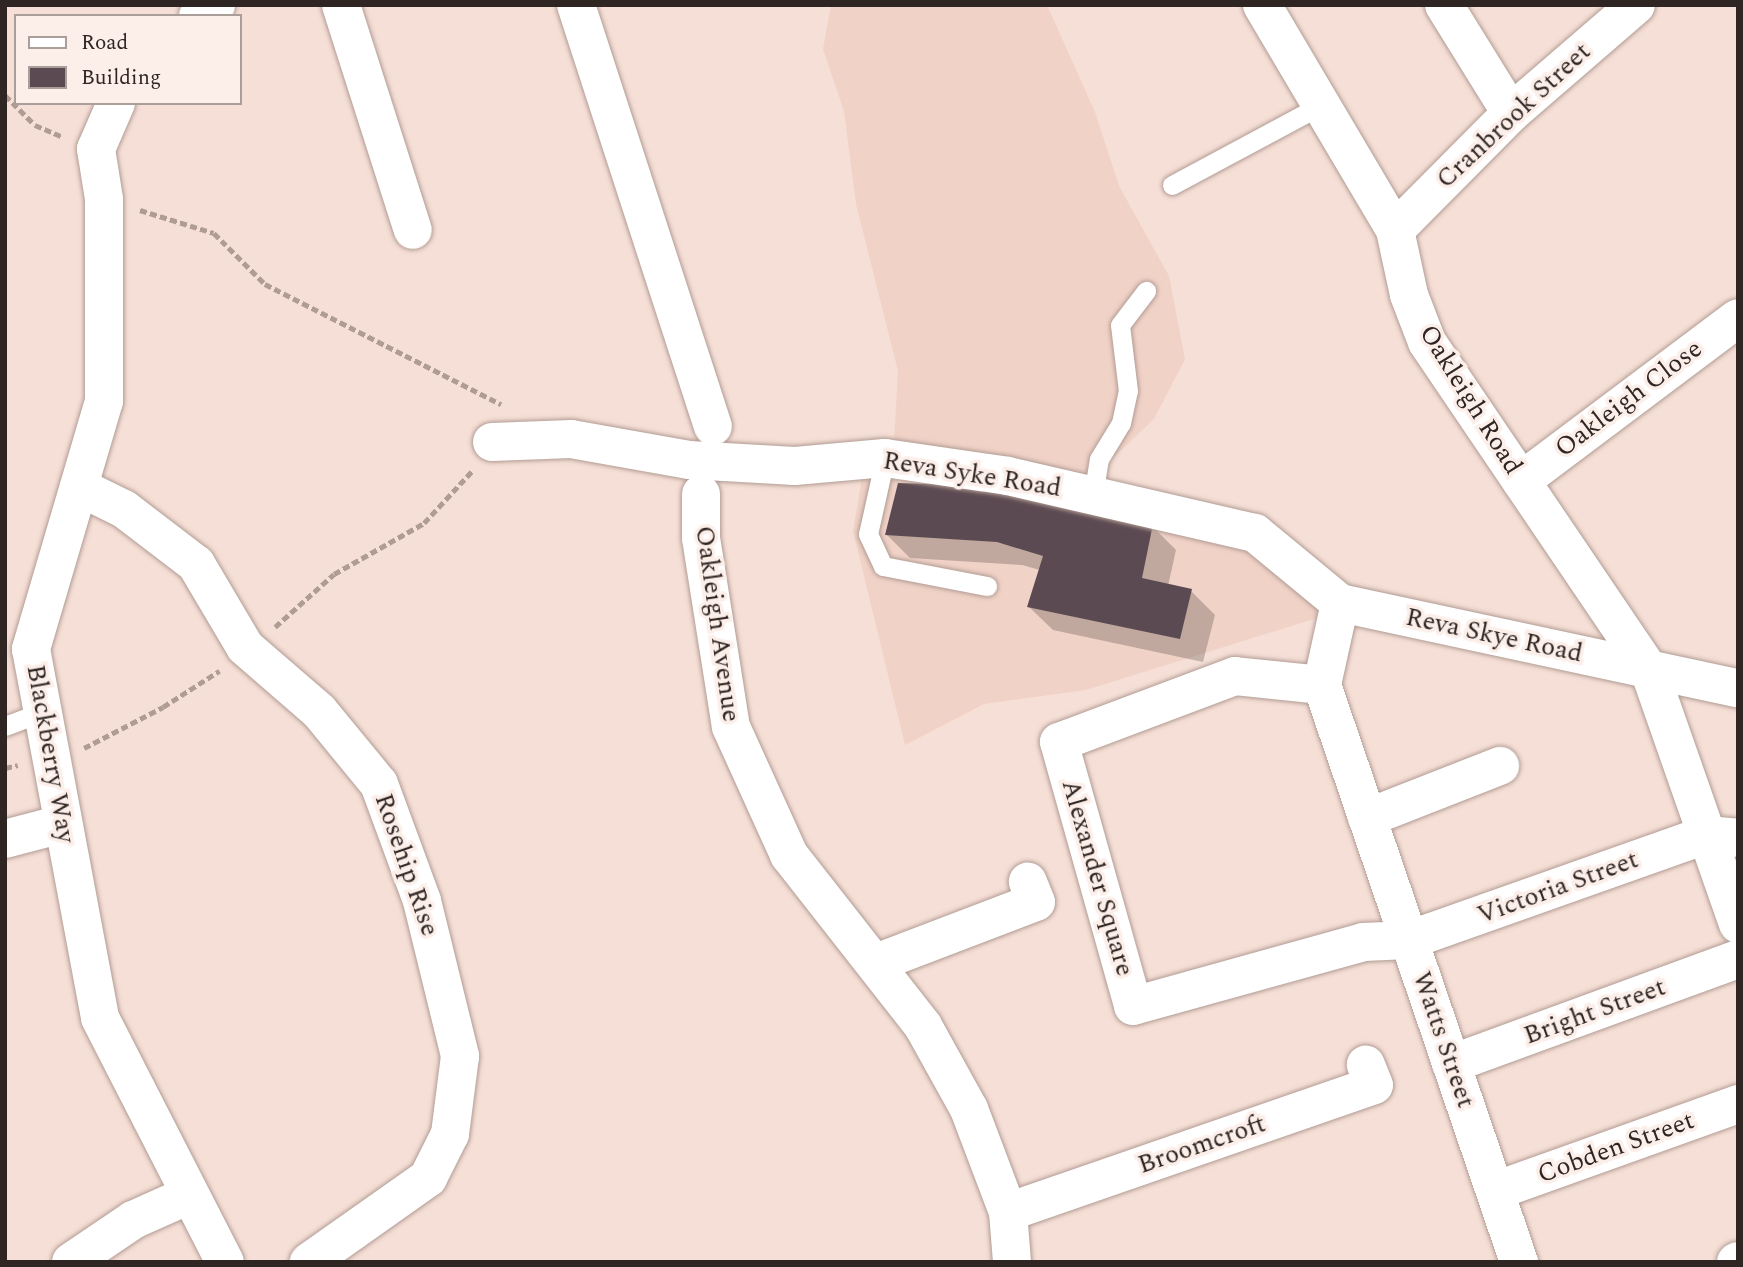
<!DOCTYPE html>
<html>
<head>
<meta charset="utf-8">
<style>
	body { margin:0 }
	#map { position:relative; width:1743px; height:1267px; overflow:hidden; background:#f6dfd6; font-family:Spectral,serif }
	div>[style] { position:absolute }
	.built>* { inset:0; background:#f1d2c7 }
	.shadow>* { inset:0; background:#0003 }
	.building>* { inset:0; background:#5c4a52 }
	.path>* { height:4.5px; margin-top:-2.25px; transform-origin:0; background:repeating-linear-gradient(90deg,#ae9c95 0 7px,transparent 0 10.5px) }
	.roads { filter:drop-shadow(0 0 2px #b19c94) drop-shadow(0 0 2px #b19c94) }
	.service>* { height:19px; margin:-9.5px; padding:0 9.5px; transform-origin:9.5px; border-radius:9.5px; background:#fff }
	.minor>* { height:38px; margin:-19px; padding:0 19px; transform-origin:19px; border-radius:19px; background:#fff }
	span { translate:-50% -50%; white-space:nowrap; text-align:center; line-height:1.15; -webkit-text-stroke:7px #fceee9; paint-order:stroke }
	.street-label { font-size:26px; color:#2f2623 }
	.frame { position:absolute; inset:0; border:7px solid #2f2623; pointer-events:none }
	.legend { position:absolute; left:14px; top:14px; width:228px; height:91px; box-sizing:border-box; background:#fceee9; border:2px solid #aa9e9a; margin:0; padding:9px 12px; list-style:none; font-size:21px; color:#2f2623 }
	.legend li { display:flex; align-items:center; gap:14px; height:35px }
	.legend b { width:35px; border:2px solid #aa9e9a }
</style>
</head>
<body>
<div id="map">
	<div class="built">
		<div style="clip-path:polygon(831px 5px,1047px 5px,1095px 112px,1119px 186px,1169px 276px,1185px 359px,1154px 419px,1096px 474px,1054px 473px,894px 442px,898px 371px,856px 204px,844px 111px,823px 49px)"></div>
		<div style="clip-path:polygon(862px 478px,998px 486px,1259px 550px,1319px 596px,1317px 618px,1086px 690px,984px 704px,905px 745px,853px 531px)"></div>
	</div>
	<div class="shadow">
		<div style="clip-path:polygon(1152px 526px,1176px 550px,1168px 586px,1191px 591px,1215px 615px,1203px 662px,1053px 630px,1029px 607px,1040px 570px,1022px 565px,910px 558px,886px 534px)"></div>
	</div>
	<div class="building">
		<div style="clip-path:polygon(898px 483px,998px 486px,1153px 524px,1142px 578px,1192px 589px,1180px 639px,1027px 607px,1043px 556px,997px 542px,885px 535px)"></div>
	</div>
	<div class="path">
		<div style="left:5px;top:95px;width:42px;rotate:45deg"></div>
		<div style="left:35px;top:125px;width:30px;rotate:23deg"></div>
		<div style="left:140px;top:210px;width:77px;rotate:17.3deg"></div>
		<div style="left:214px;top:233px;width:72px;rotate:45deg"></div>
		<div style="left:265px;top:284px;width:265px;rotate:27deg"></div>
		<div style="left:275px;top:627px;width:79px;rotate:-41.9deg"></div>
		<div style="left:334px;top:574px;width:103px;rotate:-29.5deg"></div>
		<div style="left:424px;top:523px;width:71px;rotate:-47.3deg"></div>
		<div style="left:84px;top:748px;width:89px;rotate:-27.4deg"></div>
		<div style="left:163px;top:707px;width:67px;rotate:-32.7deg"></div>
		<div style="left:5px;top:768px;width:13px;rotate:-13deg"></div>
	</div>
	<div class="roads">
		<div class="service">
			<div style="left:1172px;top:185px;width:169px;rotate:-28.2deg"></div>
			<div style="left:885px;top:458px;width:78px;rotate:102.6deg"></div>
			<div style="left:868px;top:534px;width:35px;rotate:65deg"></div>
			<div style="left:883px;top:566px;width:106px;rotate:10.9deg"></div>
			<div style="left:1093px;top:496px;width:37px;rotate:-81deg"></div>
			<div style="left:1099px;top:459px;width:42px;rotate:-58.6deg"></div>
			<div style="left:1121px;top:423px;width:33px;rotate:-78deg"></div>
			<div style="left:1128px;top:391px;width:66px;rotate:-96.9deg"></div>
			<div style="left:1120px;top:325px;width:43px;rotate:-52.6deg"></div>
			<div style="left:5px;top:726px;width:40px;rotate:-21deg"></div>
		</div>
		<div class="minor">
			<div style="left:341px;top:5px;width:236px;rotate:72.3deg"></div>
			<div style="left:576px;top:5px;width:443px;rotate:72deg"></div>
			<div style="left:1262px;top:5px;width:261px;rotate:59.4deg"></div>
			<div style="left:1395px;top:230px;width:66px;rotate:77.8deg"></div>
			<div style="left:1409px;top:295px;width:50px;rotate:69deg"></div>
			<div style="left:1427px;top:342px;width:396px;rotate:55.9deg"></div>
			<div style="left:1649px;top:670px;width:269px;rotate:70.7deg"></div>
			<div style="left:1444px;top:5px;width:127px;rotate:58.2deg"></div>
			<div style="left:198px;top:16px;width:21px;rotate:-31deg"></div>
			<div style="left:116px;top:103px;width:50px;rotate:113.5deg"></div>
			<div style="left:96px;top:149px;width:51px;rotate:80.9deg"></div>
			<div style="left:104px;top:199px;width:202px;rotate:90deg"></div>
			<div style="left:104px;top:401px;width:259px;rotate:106.4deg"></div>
			<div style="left:31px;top:649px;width:375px;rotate:79.4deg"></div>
			<div style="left:100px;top:1018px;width:274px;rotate:62.9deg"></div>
			<div style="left:1395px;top:230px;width:165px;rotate:-45.2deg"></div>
			<div style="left:1511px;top:113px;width:165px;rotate:-40.8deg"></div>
			<div style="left:492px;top:442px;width:79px;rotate:-2.2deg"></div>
			<div style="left:571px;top:439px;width:120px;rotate:10.1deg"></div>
			<div style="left:689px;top:460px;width:106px;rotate:3.2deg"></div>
			<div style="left:795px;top:466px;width:90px;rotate:-5.1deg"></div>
			<div style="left:885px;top:458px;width:124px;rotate:8.3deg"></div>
			<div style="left:1008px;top:476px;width:253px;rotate:13deg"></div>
			<div style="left:1255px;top:533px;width:110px;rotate:39.5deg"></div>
			<div style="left:1340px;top:603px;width:407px;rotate:12.1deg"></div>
			<div style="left:1521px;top:481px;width:271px;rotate:-36.9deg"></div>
			<div style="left:79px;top:487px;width:50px;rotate:26.1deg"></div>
			<div style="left:124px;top:509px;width:91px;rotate:37.4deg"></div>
			<div style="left:196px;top:564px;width:96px;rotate:59.4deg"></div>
			<div style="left:245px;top:647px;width:98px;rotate:40.9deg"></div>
			<div style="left:319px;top:711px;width:94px;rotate:50.6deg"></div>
			<div style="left:379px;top:784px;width:125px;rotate:69.8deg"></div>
			<div style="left:422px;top:901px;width:160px;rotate:76.2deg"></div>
			<div style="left:460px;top:1056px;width:79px;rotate:97.3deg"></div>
			<div style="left:450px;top:1134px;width:49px;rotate:116.6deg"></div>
			<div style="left:428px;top:1178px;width:146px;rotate:144.8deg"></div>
			<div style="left:701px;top:494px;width:44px;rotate:90deg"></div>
			<div style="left:701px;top:538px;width:191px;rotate:81deg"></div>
			<div style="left:731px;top:727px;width:141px;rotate:65.6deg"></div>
			<div style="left:789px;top:855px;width:217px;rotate:51.9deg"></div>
			<div style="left:923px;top:1026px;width:95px;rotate:61deg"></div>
			<div style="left:969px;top:1109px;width:110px;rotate:69.3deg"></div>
			<div style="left:1008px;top:1212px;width:50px;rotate:85.4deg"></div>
			<div style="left:1340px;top:603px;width:84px;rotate:102.4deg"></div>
			<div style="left:1322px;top:685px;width:610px;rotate:71.15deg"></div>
			<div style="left:1322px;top:685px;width:87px;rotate:-174.1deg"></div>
			<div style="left:1235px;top:676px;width:188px;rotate:159.4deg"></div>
			<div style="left:1059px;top:742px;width:274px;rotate:74.3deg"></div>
			<div style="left:1133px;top:1006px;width:239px;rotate:-15.5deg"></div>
			<div style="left:1363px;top:942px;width:46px;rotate:-2.5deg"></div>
			<div style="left:1409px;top:940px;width:315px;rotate:-19.5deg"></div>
			<div style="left:1706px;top:835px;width:32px;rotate:5deg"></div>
			<div style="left:1367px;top:818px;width:143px;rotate:-21.4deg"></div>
			<div style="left:5px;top:839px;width:59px;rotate:-14.7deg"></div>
			<div style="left:876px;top:963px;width:171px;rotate:-20.9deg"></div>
			<div style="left:1036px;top:902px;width:22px;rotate:-112deg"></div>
			<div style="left:1451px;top:1064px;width:306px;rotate:-20.1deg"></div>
			<div style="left:1495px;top:1191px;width:258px;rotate:-19.7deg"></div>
			<div style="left:1008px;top:1212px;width:387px;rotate:-19.1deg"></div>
			<div style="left:1374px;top:1085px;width:22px;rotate:-112deg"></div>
			<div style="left:71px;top:1262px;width:75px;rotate:-34.1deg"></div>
			<div style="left:133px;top:1220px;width:61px;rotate:-24.1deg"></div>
			<div style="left:1736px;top:1262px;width:2px;rotate:-27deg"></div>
		</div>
	</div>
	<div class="street-label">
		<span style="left:1514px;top:116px;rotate:-43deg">Cranbrook Street</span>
		<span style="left:1629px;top:399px;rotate:-37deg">Oakleigh Close</span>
		<span style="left:1470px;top:400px;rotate:58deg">Oakleigh Road</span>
		<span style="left:972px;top:475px;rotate:9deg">Reva Syke Road</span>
		<span style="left:717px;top:624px;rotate:82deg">Oakleigh Avenue</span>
		<span style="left:1494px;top:636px;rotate:12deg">Reva Skye Road</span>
		<span style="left:50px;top:754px;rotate:80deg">Blackberry Way</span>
		<span style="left:406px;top:865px;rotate:71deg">Rosehip Rise</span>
		<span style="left:1097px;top:878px;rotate:74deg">Alexander Square</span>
		<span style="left:1558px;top:888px;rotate:-20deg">Victoria Street</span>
		<span style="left:1595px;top:1012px;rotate:-20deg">Bright Street</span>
		<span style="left:1443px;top:1040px;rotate:71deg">Watts Street</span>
		<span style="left:1202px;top:1145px;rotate:-19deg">Broomcroft</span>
		<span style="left:1616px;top:1148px;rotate:-20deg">Cobden Street</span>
	</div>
	<div class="frame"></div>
	<ul class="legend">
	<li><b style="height:9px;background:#fff"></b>Road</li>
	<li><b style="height:19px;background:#5c4a52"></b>Building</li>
	</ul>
</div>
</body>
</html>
